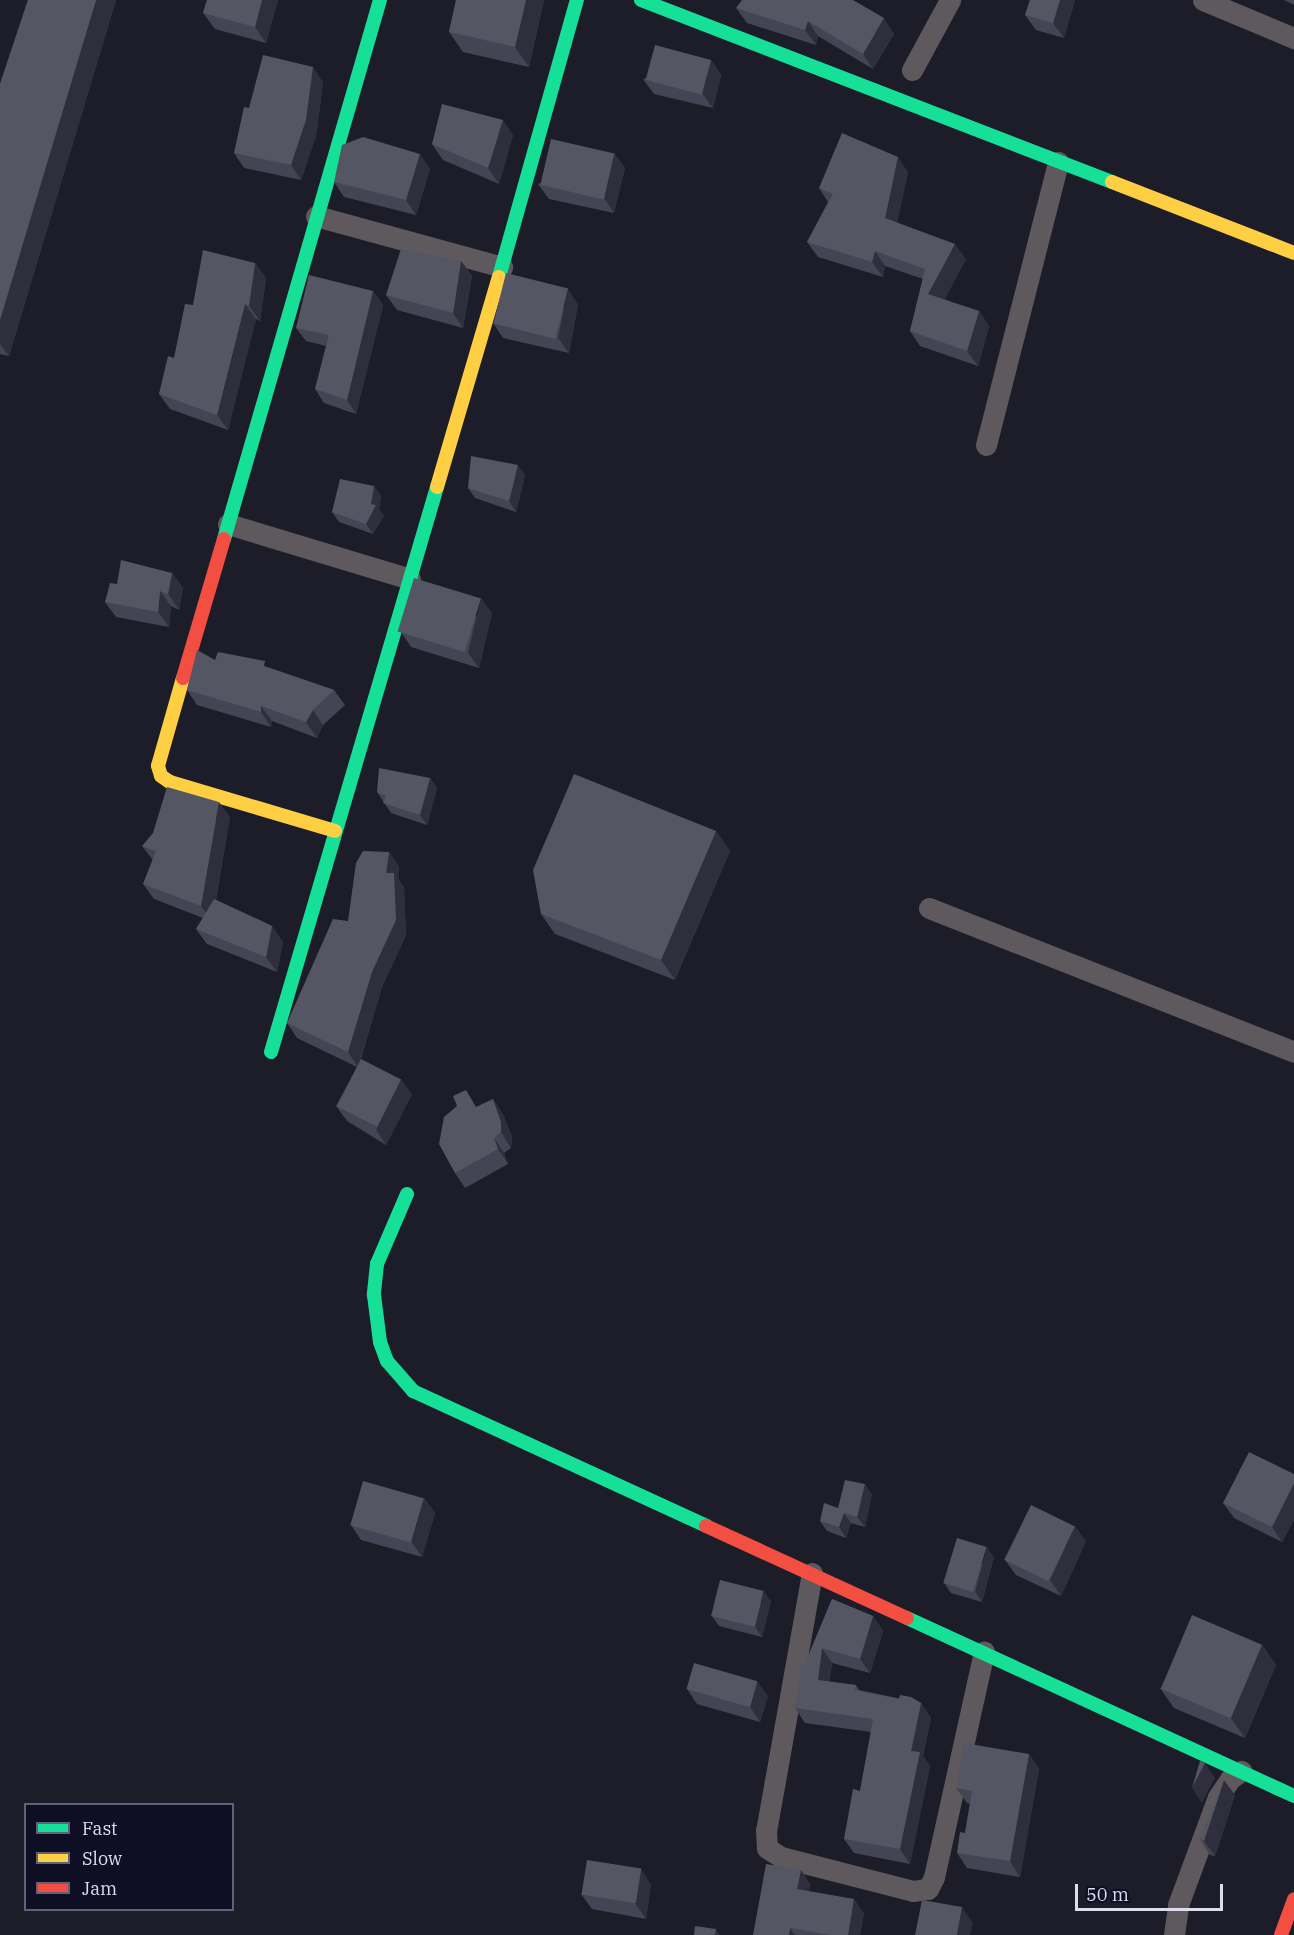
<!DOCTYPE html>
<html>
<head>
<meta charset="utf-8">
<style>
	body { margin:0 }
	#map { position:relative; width:1294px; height:1935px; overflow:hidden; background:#1d1d29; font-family:"IBM Plex Serif",serif }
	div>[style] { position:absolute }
	.street>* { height:21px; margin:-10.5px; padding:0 10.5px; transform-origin:10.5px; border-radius:10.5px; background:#5d595c }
	.fast>* { height:14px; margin:-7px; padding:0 7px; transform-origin:7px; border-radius:7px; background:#16e098 }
	.slow>* { height:14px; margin:-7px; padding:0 7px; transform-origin:7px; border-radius:7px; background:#ffcf43 }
	.jam>* { height:14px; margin:-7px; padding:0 7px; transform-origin:7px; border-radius:7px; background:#f24e42 }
	.wall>* { inset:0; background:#444554 }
	.shaded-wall>* { inset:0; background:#2e2e3c }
	.building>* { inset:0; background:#555664; transform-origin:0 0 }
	span { translate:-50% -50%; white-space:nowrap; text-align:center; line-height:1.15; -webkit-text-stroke:4.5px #0e0f25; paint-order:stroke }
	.legend { position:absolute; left:24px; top:1803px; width:210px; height:108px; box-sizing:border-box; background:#0e0f25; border:2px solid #606275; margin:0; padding:8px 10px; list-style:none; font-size:18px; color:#dcdeee }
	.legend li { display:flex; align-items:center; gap:12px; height:30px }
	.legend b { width:30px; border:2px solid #606275 }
	.scale { position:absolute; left:1075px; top:1884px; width:148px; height:27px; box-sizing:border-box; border:3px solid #dcdeee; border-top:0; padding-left:8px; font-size:18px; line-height:21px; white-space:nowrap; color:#dcdeee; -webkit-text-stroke:4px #0e0f25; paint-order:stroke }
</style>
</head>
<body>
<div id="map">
	<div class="street">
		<div style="left:1203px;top:0;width:99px;rotate:22.7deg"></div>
		<div style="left:912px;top:70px;width:80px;rotate:-61.5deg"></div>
		<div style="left:316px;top:216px;width:193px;rotate:15.3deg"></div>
		<div style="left:986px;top:445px;width:292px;rotate:-75.7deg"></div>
		<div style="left:228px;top:524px;width:190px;rotate:16.8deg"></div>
		<div style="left:929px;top:908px;width:392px;rotate:21.5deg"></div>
		<div style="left:812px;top:1573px;width:261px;rotate:100.1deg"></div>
		<div style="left:766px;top:1830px;width:18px;rotate:87deg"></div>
		<div style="left:767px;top:1848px;width:17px;rotate:33deg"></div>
		<div style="left:781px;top:1857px;width:136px;rotate:14.4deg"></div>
		<div style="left:913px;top:1891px;width:15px;rotate:-8deg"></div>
		<div style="left:928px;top:1889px;width:13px;rotate:-63deg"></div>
		<div style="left:934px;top:1877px;width:231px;rotate:-77.5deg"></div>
		<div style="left:1174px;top:1935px;width:30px;rotate:-82deg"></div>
		<div style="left:1178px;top:1905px;width:115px;rotate:-69.7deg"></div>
		<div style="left:1218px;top:1797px;width:22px;rotate:-56deg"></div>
		<div style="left:1230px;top:1779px;width:14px;rotate:-36deg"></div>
	</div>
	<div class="fast">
		<div style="left:641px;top:0;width:505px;rotate:21.13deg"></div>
		<div style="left:499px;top:277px;width:288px;rotate:-74.3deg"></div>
		<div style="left:224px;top:539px;width:561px;rotate:-73.86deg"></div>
		<div style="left:271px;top:1052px;width:589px;rotate:-73.63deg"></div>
		<div style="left:407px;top:1194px;width:76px;rotate:113.2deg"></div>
		<div style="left:377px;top:1264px;width:31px;rotate:96deg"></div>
		<div style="left:374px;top:1295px;width:47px;rotate:82.7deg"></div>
		<div style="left:380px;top:1342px;width:20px;rotate:70deg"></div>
		<div style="left:387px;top:1361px;width:40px;rotate:49deg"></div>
		<div style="left:413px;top:1391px;width:323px;rotate:24.7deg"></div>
		<div style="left:907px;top:1618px;width:426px;rotate:24.7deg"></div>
	</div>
	<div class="slow">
		<div style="left:1112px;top:182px;width:195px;rotate:21.3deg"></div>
		<div style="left:437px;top:487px;width:219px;rotate:-73.6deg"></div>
		<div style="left:183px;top:678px;width:91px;rotate:105.9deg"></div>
		<div style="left:158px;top:766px;width:10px;rotate:73deg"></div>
		<div style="left:161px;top:776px;width:11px;rotate:34deg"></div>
		<div style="left:170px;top:782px;width:172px;rotate:16.5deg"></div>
	</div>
	<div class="jam">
		<div style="left:183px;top:678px;width:145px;rotate:-73.6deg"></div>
		<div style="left:706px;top:1526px;width:221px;rotate:24.6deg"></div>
		<div style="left:1281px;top:1935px;width:38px;rotate:-70deg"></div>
	</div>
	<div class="wall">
		<div style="clip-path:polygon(28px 0,116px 0,9px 356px,0 354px,0 84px)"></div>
		<div style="clip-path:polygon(207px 0,278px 0,266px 43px,215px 29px,203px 13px)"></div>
		<div style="clip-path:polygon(456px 0,544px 0,529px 67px,463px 52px,449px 32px)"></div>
		<div style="clip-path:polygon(1030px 0,1075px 0,1064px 38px,1036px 30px,1025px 15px)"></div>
		<div style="clip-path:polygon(1284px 0,1294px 0,1294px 5px)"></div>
		<div style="clip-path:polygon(736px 8px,894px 34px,873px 69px,818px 36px,816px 45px,747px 23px)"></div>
		<div style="clip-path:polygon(711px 60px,721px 75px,713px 108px,654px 94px,643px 79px)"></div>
		<div style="clip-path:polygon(323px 82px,316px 136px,301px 180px,244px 168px,234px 153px,249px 108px)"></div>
		<div style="clip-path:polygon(513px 135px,499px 184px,443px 160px,432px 144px)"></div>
		<div style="clip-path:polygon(614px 153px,625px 168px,614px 213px,549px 199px,538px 184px)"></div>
		<div style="clip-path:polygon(430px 169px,416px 215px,344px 197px,334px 182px)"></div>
		<div style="clip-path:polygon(908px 172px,897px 223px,966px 259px,944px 300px,979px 311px,989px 326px,978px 366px,920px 346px,910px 331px,923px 279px,885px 266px,883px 277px,818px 257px,807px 242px,828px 202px,819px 188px)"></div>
		<div style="clip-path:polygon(461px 261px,472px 276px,463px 328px,397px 310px,386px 295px)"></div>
		<div style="clip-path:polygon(255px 263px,266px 278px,260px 321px,256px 319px,228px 430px,170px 409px,159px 394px,174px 358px,193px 305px)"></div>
		<div style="clip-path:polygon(373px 291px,383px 305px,356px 414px,324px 403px,315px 389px,326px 346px,306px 341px,296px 328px)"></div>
		<div style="clip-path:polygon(578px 304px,569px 353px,503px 338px,493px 323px)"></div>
		<div style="clip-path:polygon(525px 475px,516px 512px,475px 498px,468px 488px)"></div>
		<div style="clip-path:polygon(374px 486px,381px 496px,379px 509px,384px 516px,373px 534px,339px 522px,332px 512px)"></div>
		<div style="clip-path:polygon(172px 573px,183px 588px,179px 610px,171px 606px,169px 627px,116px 617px,105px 602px,117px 584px)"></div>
		<div style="clip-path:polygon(492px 613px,479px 668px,411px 647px,401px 632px)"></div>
		<div style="clip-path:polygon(215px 660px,270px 668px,334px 690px,345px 705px,323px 725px,317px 738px,272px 721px,271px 727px,197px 705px,187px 690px)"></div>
		<div style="clip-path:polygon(430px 778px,437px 788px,427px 825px,391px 813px,377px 792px)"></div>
		<div style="clip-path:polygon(230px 817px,216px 900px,272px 926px,283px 942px,277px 972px,207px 944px,196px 929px,203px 918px,154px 899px,143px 884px,153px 860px,142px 846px)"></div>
		<div style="clip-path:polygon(716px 831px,730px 851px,675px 980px,555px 934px,541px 914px)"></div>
		<div style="clip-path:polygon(389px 852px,399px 867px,398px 878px,404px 888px,406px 935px,382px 987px,360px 1062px,412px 1094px,386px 1145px,347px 1121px,336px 1106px,357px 1067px,297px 1038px,287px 1023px)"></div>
		<div style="clip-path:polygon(477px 1106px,503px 1114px,512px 1137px,511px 1148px,504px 1153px,508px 1164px,465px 1188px,455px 1173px)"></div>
		<div style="clip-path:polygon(1294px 1474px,1294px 1520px,1282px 1542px,1234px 1518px,1223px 1503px)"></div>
		<div style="clip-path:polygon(872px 1494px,865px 1527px,851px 1523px,846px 1538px,827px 1531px,820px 1521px)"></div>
		<div style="clip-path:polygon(424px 1498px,435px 1513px,422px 1557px,361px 1540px,351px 1525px)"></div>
		<div style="clip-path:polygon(1086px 1541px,1061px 1596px,1016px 1575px,1005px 1560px)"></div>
		<div style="clip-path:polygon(994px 1557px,982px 1602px,951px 1593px,944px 1583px)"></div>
		<div style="clip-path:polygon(832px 1599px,873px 1616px,883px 1631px,870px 1673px,832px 1663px,829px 1682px,856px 1685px,859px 1690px,921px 1703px,931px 1718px,923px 1756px,930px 1766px,910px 1864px,854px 1853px,844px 1839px,860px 1791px,871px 1732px,805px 1723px,795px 1708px,804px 1666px)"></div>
		<div style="clip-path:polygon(771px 1601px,762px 1637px,719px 1626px,712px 1616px)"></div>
		<div style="clip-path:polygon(1262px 1645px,1276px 1665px,1245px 1738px,1174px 1708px,1160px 1688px)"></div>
		<div style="clip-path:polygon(687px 1689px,768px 1696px,760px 1722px,697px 1704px)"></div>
		<div style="clip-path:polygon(1029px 1754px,1039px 1769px,1020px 1877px,967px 1868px,957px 1853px,965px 1833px,970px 1804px,967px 1803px,956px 1788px)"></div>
		<div style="clip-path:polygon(1235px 1795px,1215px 1856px,1210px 1855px,1200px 1839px)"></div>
		<div style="clip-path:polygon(801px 1870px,810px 1884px,809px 1891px,864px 1913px,860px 1935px,753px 1935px)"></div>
		<div style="clip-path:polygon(651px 1884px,646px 1919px,592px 1909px,581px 1894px)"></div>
	</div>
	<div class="shaded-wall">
		<div style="clip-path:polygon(96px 0,116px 0,9px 356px,0 344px,0 320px)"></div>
		<div style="clip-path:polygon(262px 0,278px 0,266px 43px,255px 27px)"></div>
		<div style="clip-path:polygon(526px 0,544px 0,529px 67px,515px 47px)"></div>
		<div style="clip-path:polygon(1060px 0,1075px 0,1064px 38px,1053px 23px)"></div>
		<div style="clip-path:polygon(884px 18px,894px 34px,873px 69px,863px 54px)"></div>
		<div style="clip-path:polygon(808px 21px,818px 36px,816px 45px,805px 30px)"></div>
		<div style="clip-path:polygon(711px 60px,721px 75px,713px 108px,702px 93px)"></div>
		<div style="clip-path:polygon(313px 67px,323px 82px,316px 136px,301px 180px,291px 165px)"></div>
		<div style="clip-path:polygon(503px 120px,513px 135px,499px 184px,488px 168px)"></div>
		<div style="clip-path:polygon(614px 153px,625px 168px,614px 213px,604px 198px)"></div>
		<div style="clip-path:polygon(420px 154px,430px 169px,416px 215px,406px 200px)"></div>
		<div style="clip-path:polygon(898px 157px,908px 172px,895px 233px,885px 218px)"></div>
		<div style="clip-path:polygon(955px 244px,966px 259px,939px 310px,928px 294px)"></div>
		<div style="clip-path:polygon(875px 251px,885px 266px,883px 277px,872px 262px)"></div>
		<div style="clip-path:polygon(461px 261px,472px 276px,463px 328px,453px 313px)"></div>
		<div style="clip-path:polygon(255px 263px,266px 278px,260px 321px,249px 306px)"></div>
		<div style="clip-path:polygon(568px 289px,578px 304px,569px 353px,558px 338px)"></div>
		<div style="clip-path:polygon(373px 291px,383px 305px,356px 414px,347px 400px)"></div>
		<div style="clip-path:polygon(245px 304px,256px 319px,228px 430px,217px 415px)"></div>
		<div style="clip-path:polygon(979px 311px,989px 326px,978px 366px,967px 351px)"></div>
		<div style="clip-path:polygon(518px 465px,525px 475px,516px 512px,509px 501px)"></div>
		<div style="clip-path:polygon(374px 486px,381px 496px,379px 509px,384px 516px,373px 534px,366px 524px)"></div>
		<div style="clip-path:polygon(172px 573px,183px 588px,179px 610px,168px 594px)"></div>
		<div style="clip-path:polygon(160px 591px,171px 606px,169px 627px,158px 612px)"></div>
		<div style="clip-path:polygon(481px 598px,492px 613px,479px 668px,468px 653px)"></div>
		<div style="clip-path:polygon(261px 706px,272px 721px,271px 727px,261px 712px)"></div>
		<div style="clip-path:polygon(313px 710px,323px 725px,317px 738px,306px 722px)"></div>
		<div style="clip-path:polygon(430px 778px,437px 788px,427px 825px,420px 815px)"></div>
		<div style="clip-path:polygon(219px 802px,230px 817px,212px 921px,201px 906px)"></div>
		<div style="clip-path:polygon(716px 831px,730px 851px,675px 980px,661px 960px)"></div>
		<div style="clip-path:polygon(389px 852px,399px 867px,398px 878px,404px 888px,406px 935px,382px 987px,358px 1067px,348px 1052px,386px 873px)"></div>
		<div style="clip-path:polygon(272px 926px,283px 942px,277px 972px,266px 957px)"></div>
		<div style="clip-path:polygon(401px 1079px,412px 1094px,386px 1145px,376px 1130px)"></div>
		<div style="clip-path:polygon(493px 1099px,503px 1114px,512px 1137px,511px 1148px,501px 1132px)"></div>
		<div style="clip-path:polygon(494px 1138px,504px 1153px,508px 1164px,498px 1149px)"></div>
		<div style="clip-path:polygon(1294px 1483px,1294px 1520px,1282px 1542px,1272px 1527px)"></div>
		<div style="clip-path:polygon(865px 1484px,872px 1494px,865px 1527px,857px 1517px)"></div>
		<div style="clip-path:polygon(424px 1498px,435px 1513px,422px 1557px,411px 1541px)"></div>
		<div style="clip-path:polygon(844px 1513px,851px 1523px,846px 1538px,839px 1527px)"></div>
		<div style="clip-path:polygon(1075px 1526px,1086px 1541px,1061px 1596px,1050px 1580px)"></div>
		<div style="clip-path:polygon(987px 1547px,994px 1557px,982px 1602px,975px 1592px)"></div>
		<div style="clip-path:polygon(764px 1591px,771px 1601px,762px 1637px,755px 1627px)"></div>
		<div style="clip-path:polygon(873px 1616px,883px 1631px,870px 1673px,860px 1659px)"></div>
		<div style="clip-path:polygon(1262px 1645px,1276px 1665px,1245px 1738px,1231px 1718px)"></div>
		<div style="clip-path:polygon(822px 1648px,832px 1663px,828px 1695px,818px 1680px)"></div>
		<div style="clip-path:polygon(757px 1681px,768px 1696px,760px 1722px,750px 1707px)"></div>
		<div style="clip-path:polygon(921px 1703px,931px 1718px,923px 1756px,930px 1766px,910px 1864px,900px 1849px,911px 1751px)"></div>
		<div style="clip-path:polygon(1029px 1754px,1039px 1769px,1020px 1877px,1010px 1861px)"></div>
		<div style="clip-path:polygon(1205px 1763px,1215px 1778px,1202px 1803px,1192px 1788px)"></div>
		<div style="clip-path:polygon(1224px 1780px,1235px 1795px,1215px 1856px,1204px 1841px)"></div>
		<div style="clip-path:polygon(641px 1869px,651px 1884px,646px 1919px,635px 1903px)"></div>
		<div style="clip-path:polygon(801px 1870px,810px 1884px,807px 1903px,797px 1889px)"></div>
		<div style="clip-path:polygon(854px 1899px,864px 1913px,860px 1935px,848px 1935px)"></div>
		<div style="clip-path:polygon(962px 1907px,973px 1923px,970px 1935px,957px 1935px)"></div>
		<div style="clip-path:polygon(790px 1928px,795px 1935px,789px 1935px)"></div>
		<div style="clip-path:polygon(716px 1929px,720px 1935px,715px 1935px)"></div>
	</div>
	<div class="building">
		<div style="clip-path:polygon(28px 0,96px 0,0 320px,0 84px)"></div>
		<div style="clip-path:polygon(207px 0,262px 0,255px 27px,203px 13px)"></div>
		<div style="clip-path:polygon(456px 0,526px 0,515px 47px,449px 32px)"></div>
		<div style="clip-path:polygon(742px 0,853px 0,884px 18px,863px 54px,808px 21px,805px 30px,736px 8px)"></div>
		<div style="clip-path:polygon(1030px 0,1060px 0,1053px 23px,1025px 15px)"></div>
		<div style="left:655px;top:45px;width:58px;height:36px;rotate:15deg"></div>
		<div style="clip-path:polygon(263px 55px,313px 67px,306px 120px,291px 165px,234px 153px,244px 107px,249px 108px)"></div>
		<div style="clip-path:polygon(442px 104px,503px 120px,488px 168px,432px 144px)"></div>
		<div style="clip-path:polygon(842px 133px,898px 157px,885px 218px,955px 244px,928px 294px,979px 311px,967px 351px,910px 331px,925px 269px,875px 251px,872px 262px,807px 242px,833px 194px,819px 188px)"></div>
		<div style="clip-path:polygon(363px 137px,420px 154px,406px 200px,334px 182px,342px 145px)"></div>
		<div style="left:551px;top:139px;width:65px;height:47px;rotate:13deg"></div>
		<div style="clip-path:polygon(401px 249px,461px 261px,453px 313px,386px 295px)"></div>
		<div style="clip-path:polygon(203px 250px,255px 263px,249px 306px,245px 304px,217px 415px,159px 394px,168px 356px,174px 358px,185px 304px,193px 305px)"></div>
		<div style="left:506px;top:273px;width:64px;height:52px;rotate:14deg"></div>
		<div style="clip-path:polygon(309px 275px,373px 291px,347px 400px,315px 389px,329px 335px,296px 328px)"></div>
		<div style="clip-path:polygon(471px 456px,518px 465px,509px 501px,468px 488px)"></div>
		<div style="clip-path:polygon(340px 479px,374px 486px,371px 504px,376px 505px,366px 524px,332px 512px)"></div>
		<div style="clip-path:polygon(121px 560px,172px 573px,168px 594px,160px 591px,158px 612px,105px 602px,110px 583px,117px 584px)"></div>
		<div style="left:414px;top:578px;width:70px;height:56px;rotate:17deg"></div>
		<div style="clip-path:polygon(197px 650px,215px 660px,218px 652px,265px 661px,264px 666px,334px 690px,313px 710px,306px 722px,261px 706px,261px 712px,187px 690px)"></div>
		<div style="clip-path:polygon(379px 768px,430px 778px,420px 815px,383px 803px,386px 796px,377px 792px)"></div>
		<div style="clip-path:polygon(574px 774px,716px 831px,661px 960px,541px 914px,533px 870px)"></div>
		<div style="clip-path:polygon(167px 787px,219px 802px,201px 906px,143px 884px,156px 851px,142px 846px,153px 833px)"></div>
		<div style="clip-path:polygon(363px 851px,389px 852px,386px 873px,394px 873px,396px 920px,372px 972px,348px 1052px,287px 1023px,333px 919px,348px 921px,356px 863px)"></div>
		<div style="clip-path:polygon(214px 899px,272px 926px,266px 957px,196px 929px)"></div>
		<div style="left:361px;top:1059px;width:45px;height:53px;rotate:27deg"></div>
		<div style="clip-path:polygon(466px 1090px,476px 1107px,493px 1099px,501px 1122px,501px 1132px,494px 1138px,498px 1149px,455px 1173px,439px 1144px,444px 1117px,457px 1106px,453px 1096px)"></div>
		<div style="clip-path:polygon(1249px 1452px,1294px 1474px,1294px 1483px,1272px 1527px,1223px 1503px)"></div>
		<div style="clip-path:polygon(845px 1480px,865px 1484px,857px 1517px,844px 1513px,839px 1527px,820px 1521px,824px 1503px,838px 1508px)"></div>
		<div style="left:363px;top:1481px;width:63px;height:46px;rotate:16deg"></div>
		<div style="left:1031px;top:1505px;width:49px;height:61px;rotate:26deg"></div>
		<div style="left:957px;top:1538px;width:31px;height:47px;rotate:17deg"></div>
		<div style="left:720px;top:1580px;width:45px;height:37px;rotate:14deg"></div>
		<div style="clip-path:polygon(832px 1599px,873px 1616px,860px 1659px,822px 1648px,818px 1680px,856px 1685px,855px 1690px,899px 1699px,900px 1695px,911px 1697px,921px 1703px,911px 1751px,920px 1752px,900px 1849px,844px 1839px,853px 1789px,860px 1791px,873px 1719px,795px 1708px,801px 1665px,804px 1666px)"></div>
		<div style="left:1192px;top:1615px;width:76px;height:80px;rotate:23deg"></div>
		<div style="left:694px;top:1663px;width:66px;height:27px;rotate:16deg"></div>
		<div style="clip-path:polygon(964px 1743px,1029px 1754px,1010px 1861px,957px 1853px,960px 1832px,965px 1833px,972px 1791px,956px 1788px)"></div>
		<div style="clip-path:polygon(1200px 1761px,1205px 1763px,1192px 1788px)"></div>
		<div style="clip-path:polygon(1224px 1780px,1204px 1841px,1200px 1839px)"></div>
		<div style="left:587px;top:1860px;width:55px;height:35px;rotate:9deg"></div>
		<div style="clip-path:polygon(766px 1864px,801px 1870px,797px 1889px,854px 1899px,848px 1935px,831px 1935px,790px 1928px,789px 1935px,753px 1935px)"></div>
		<div style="clip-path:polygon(922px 1900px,962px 1907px,957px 1935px,915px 1935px)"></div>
		<div style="clip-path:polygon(695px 1926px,716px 1929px,715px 1935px,694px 1935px)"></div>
	</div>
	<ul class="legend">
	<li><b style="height:8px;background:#16e098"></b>Fast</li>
	<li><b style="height:8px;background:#ffcf43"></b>Slow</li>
	<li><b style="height:8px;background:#f24e42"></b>Jam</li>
	</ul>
	<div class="scale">50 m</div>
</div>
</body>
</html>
